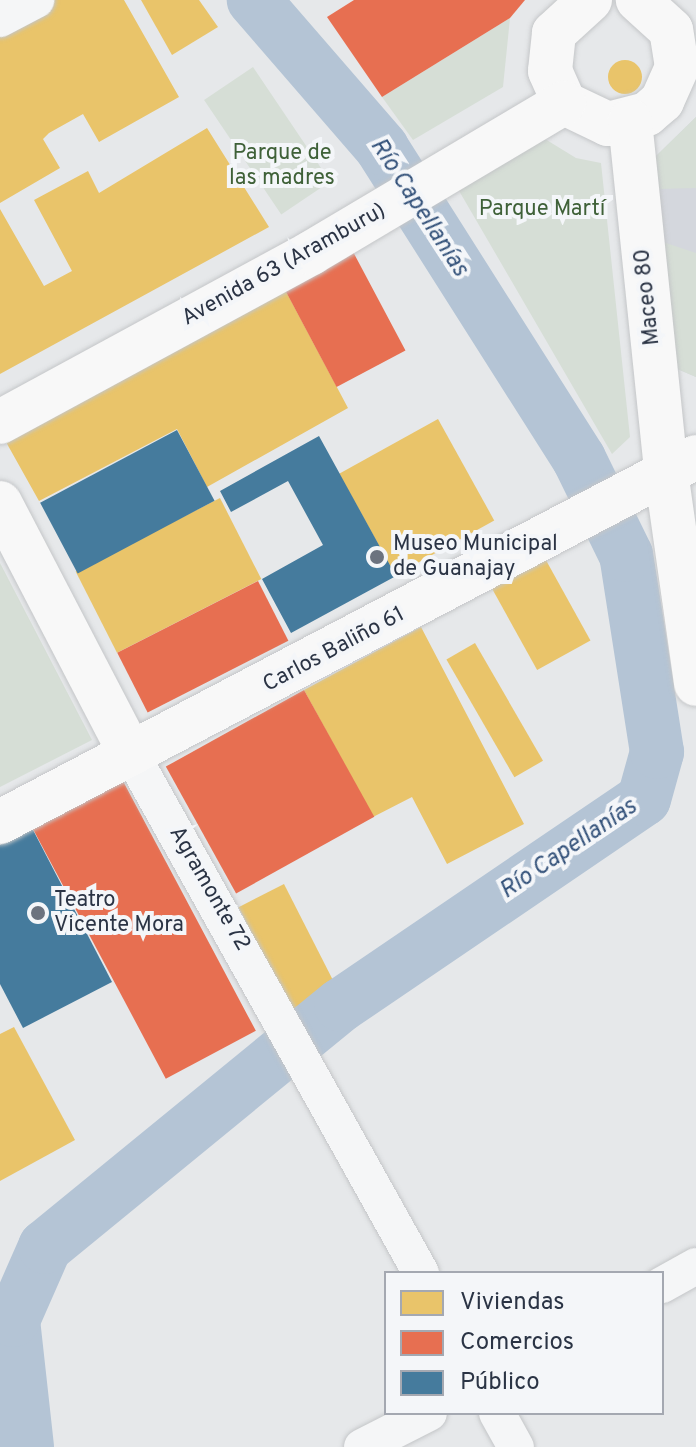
<!DOCTYPE html>
<html>
<head>
<meta charset="utf-8">
<style>
	body { margin:0 }
	#map { position:relative; width:696px; height:1447px; overflow:hidden; background:#e6e8ea; font-family:Overpass,sans-serif }
	div>[style] { position:absolute }
	.built>* { inset:0; background:#d4d7dd }
	.green>* { inset:0; background:#d6ded6; transform-origin:0 0 }
	.homes>* { inset:0; background:#e9c46a; transform-origin:0 0 }
	.round { border-radius:50% }
	.shops>* { inset:0; background:#e76f51; transform-origin:0 0 }
	.public>* { inset:0; background:#457b9d; transform-origin:0 0 }
	.river>* { height:54px; margin:-27px; padding:0 27px; transform-origin:27px; border-radius:27px; background:#b4c4d5 }
	.roads { filter:drop-shadow(0 0 2px #c4c6c8) drop-shadow(0 0 2px #c4c6c8) }
	.street>* { height:36px; margin:-18px; padding:0 18px; transform-origin:18px; border-radius:18px; background:#f5f6f7 }
	.secondary>* { height:44px; margin:-22px; padding:0 22px; transform-origin:22px; border-radius:22px; background:#f8f8f8 }
	.primary>* { height:44px; margin:-22px; padding:0 22px; transform-origin:22px; border-radius:22px; background:#f8f8f8 }
	.dots>* { width:22px; height:22px; translate:-50% -50%; box-sizing:border-box; border:4px solid #f4f6f9; border-radius:50% }
	span { translate:-50% -50%; white-space:nowrap; text-align:center; line-height:1.15; -webkit-text-stroke:8px #f4f6f9; paint-order:stroke }
	.park-label { font-size:22px; color:#3f6138 }
	.street-label { font-size:22px; color:#2b3445 }
	.poi-label { font-size:22px; color:#2b3445 }
	.left { translate:0 -50%; text-align:left }
	.water-label { font-size:24px; color:#34527a; font-style:italic }
	.legend { position:absolute; left:384px; top:1271px; width:280px; height:144px; box-sizing:border-box; background:#f4f6f9; border:2px solid #a4a8b1; margin:0; padding:10px 14px; list-style:none; font-size:24px; color:#2b3445 }
	.legend li { display:flex; align-items:center; gap:16px; height:40px }
	.legend b { width:40px; border:2px solid #a4a8b1 }
</style>
</head>
<body>
<div id="map">
	<div class="built">
		<div style="clip-path:polygon(696px 117px,696px 377px,668px 365px,653px 159px)"></div>
	</div>
	<div class="green">
		<div style="clip-path:polygon(510px 18px,503px 87px,413px 140px,382px 97px)"></div>
		<div style="left:253px;top:67px;width:138px;height:59px;rotate:56deg"></div>
		<div style="clip-path:polygon(696px 117px,696px 188px,656px 189px,653px 159px)"></div>
		<div style="clip-path:polygon(532px 131px,576px 158px,601px 163px,630px 437px,612px 454px,451px 177px)"></div>
		<div style="clip-path:polygon(660px 241px,696px 253px,696px 377px,668px 365px)"></div>
		<div style="clip-path:polygon(0 563px,92px 740px,0 787px)"></div>
	</div>
	<div class="homes">
		<div style="clip-path:polygon(48px 0,124px 0,179px 97px,99px 142px,83px 114px,49px 133px,43px 139px,60px 168px,0 203px,0 27px)"></div>
		<div style="clip-path:polygon(141px 0,199px 0,218px 27px,172px 55px)"></div>
		<div class="round" style="left:608px;top:60px;width:34px;height:34px"></div>
		<div style="clip-path:polygon(207px 128px,269px 227px,0 374px,0 209px,44px 286px,72px 271px,34px 200px,88px 171px,99px 193px)"></div>
		<div style="clip-path:polygon(282px 284px,348px 408px,207px 487px,177px 429px,39px 501px,6px 442px)"></div>
		<div style="left:438px;top:419px;width:116px;height:113px;rotate:61deg"></div>
		<div style="left:220px;top:498px;width:91px;height:162px;rotate:63deg"></div>
		<div style="left:542px;top:553px;width:100px;height:61px;rotate:61deg"></div>
		<div style="clip-path:polygon(421px 627px,524px 824px,447px 864px,412px 797px,373px 817px,304px 690px)"></div>
		<div style="left:475px;top:643px;width:136px;height:33px;rotate:60deg"></div>
		<div style="left:284px;top:884px;width:118px;height:51px;rotate:63deg"></div>
		<div style="clip-path:polygon(14px 1027px,75px 1140px,0 1181px,0 1034px)"></div>
	</div>
	<div class="shops">
		<div style="clip-path:polygon(354px 0,525px 0,510px 18px,382px 97px,327px 17px)"></div>
		<div style="left:351px;top:248px;width:116px;height:78px;rotate:62deg"></div>
		<div style="left:258px;top:581px;width:67px;height:158px;rotate:63deg"></div>
		<div style="left:304px;top:690px;width:145px;height:158px;rotate:61deg"></div>
		<div style="left:123px;top:781px;width:283px;height:102px;rotate:62deg"></div>
	</div>
	<div class="public">
		<div style="left:177px;top:430px;width:80px;height:155px;rotate:62deg"></div>
		<div style="clip-path:polygon(319px 436px,396px 576px,291px 633px,262px 579px,323px 545px,288px 481px,231px 512px,220px 491px)"></div>
		<div style="clip-path:polygon(32px 828px,112px 982px,23px 1028px,0 984px,0 845px)"></div>
	</div>
	<div class="river">
		<div style="left:27px;top:1447px;width:128px;rotate:-96.3deg"></div>
		<div style="left:13px;top:1320px;width:80px;rotate:-66.3deg"></div>
		<div style="left:45px;top:1247px;width:382px;rotate:-39.3deg"></div>
		<div style="left:341px;top:1005px;width:366px;rotate:-34.2deg"></div>
		<div style="left:644px;top:799px;width:49px;rotate:-74.5deg"></div>
		<div style="left:657px;top:752px;width:199px;rotate:-98.9deg"></div>
		<div style="left:626px;top:555px;width:107px;rotate:-116.1deg"></div>
		<div style="left:579px;top:459px;width:368px;rotate:-122.4deg"></div>
		<div style="left:382px;top:148px;width:196px;rotate:-130.9deg"></div>
	</div>
	<div class="roads">
		<div class="street">
			<div style="left:0;top:19px;width:41px;rotate:-27.8deg"></div>
			<div style="left:124px;top:741px;width:609px;rotate:60.83deg"></div>
			<div style="left:662px;top:1285px;width:39px;rotate:-29deg"></div>
			<div style="left:497px;top:1413px;width:39px;rotate:61deg"></div>
			<div style="left:362px;top:1447px;width:75px;rotate:-26.9deg"></div>
		</div>
		<div class="secondary">
			<div style="left:666px;top:472px;width:214px;rotate:81.9deg"></div>
			<div style="left:0;top:503px;width:268px;rotate:62.5deg"></div>
		</div>
		<div class="primary">
			<div style="left:590px;top:0;width:49px;rotate:137.5deg"></div>
			<div style="left:554px;top:33px;width:38px;rotate:96deg"></div>
			<div style="left:550px;top:71px;width:35px;rotate:66deg"></div>
			<div style="left:564px;top:103px;width:49px;rotate:25.5deg"></div>
			<div style="left:608px;top:124px;width:40px;rotate:-14.4deg"></div>
			<div style="left:647px;top:114px;width:20px;rotate:-41deg"></div>
			<div style="left:662px;top:101px;width:37px;rotate:-66deg"></div>
			<div style="left:677px;top:67px;width:37px;rotate:-99deg"></div>
			<div style="left:671px;top:30px;width:45px;rotate:-137.7deg"></div>
			<div style="left:630px;top:121px;width:353px;rotate:84.1deg"></div>
			<div style="left:0;top:422px;width:354px;rotate:-28.5deg"></div>
			<div style="left:311px;top:253px;width:294px;rotate:-30.7deg"></div>
			<div style="left:0;top:822px;width:786px;rotate:-27.67deg"></div>
		</div>
	</div>
	<div class="dots">
		<div style="left:377px;top:557px;background:#6c737f"></div>
		<div style="left:38px;top:913px;background:#6c737f"></div>
	</div>
	<div class="park-label">
		<span style="left:282px;top:166px">Parque de<br>las madres</span>
		<span style="left:542px;top:210px">Parque Martí</span>
	</div>
	<div class="street-label">
		<span style="left:284px;top:265px;rotate:-29deg">Avenida 63 (Aramburu)</span>
		<span style="left:648px;top:297px;rotate:-96deg">Maceo 80</span>
		<span style="left:334px;top:650px;rotate:-28deg">Carlos Baliño 61</span>
		<span style="left:209px;top:889px;rotate:60deg">Agramonte 72</span>
	</div>
	<div class="poi-label">
		<span class="left" style="left:393px;top:557px">Museo Municipal<br>de Guanajay</span>
		<span class="left" style="left:54px;top:913px">Teatro<br>Vicente Mora</span>
	</div>
	<div class="water-label">
		<span style="left:418px;top:208px;rotate:57deg">Río Capellanías</span>
		<span style="left:569px;top:850px;rotate:-34deg">Río Capellanías</span>
	</div>
	<ul class="legend">
	<li><b style="height:22px;background:#e9c46a"></b>Viviendas</li>
	<li><b style="height:22px;background:#e76f51"></b>Comercios</li>
	<li><b style="height:22px;background:#457b9d"></b>Público</li>
	</ul>
</div>
</body>
</html>
